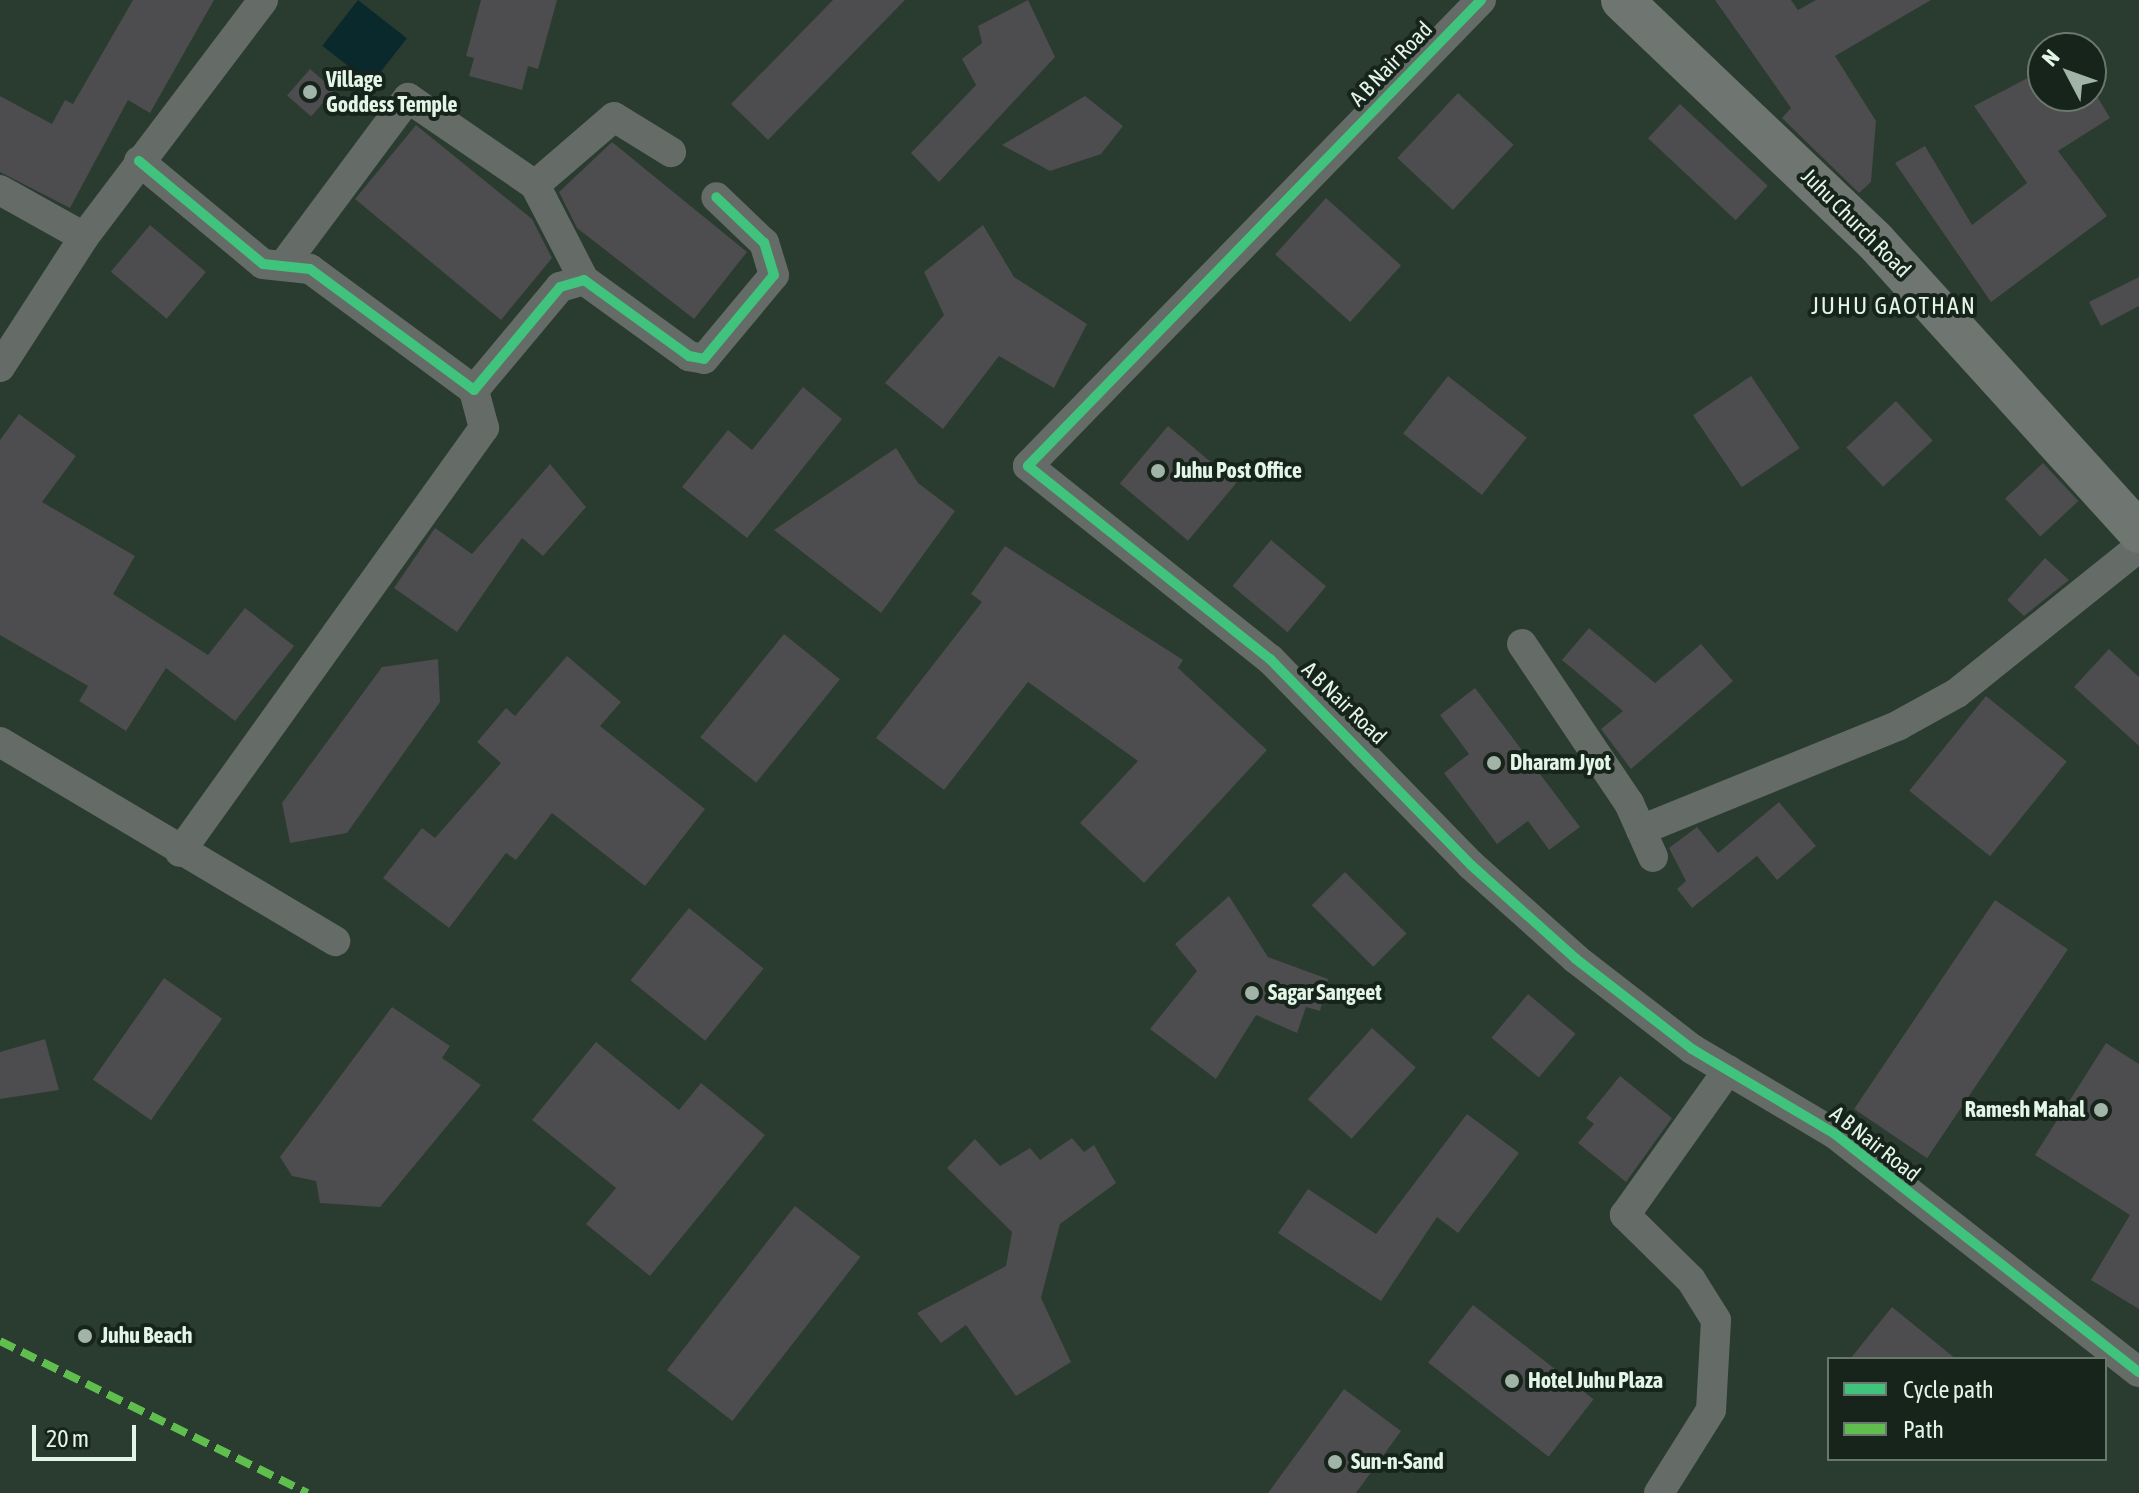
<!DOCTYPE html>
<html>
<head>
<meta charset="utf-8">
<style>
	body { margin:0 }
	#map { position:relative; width:2139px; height:1493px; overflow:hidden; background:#2a3b30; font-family:"Asap Condensed",sans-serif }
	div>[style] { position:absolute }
	.water>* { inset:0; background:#09292d; transform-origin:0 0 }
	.building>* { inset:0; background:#4d4c4e; transform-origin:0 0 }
	.street>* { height:30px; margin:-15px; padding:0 15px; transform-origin:15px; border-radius:15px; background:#656b66 }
	.secondary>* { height:42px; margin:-21px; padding:0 21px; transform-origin:21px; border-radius:21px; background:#6f7671 }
	.quiet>* { height:8px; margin-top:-4px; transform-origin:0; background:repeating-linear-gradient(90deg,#5fbe4e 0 16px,transparent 0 24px) }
	.cycleway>* { height:10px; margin:-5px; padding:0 5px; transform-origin:5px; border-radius:5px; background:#40c37c }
	.dots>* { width:22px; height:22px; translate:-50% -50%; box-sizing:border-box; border:4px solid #17241b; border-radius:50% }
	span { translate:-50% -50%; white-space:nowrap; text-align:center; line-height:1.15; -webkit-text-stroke:8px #17241b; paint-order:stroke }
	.street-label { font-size:22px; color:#e3f5e7 }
	.poi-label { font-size:22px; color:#e3f5e7; font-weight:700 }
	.left { translate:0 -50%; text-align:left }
	.right { translate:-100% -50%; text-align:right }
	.neighbourhood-label { font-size:24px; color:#e3f5e7; letter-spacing:2px }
	.legend { position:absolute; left:1827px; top:1357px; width:280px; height:104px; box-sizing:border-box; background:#17241b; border:2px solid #69786d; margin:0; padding:10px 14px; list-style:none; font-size:24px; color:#e3f5e7 }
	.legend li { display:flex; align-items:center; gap:16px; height:40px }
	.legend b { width:40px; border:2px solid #69786d }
	.north { position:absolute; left:2027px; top:32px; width:80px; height:80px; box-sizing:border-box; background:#17241b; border:2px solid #69786d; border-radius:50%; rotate:311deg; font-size:22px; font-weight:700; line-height:32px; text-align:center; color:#e3f5e7 }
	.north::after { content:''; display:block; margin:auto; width:28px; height:36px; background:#a2b4a7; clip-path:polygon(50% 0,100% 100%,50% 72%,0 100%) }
	.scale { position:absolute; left:32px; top:1425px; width:104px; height:36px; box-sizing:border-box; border:4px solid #e3f5e7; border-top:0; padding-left:10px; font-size:24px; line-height:28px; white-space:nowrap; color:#e3f5e7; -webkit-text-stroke:6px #17241b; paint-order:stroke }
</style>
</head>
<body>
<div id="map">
	<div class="water">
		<div style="left:358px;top:0;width:62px;height:58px;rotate:38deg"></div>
	</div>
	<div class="building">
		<div style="clip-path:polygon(133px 0,214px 0,150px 113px,128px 100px,70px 208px,0 172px,0 96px,52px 124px,65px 100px,73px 104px)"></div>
		<div style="clip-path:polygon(481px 0,557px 0,538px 69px,528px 66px,522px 90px,469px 76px,474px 58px,466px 56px)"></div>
		<div style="clip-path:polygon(833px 0,905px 0,768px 140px,731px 104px)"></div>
		<div style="clip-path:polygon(1028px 0,1055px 57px,939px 182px,911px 153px,976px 85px,962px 59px,982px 43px,978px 26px)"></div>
		<div style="clip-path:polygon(1715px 0,1791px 0,1798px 10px,1816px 0,1931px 0,1835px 56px,1876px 121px,1871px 182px,1859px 193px,1782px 118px,1791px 108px)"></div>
		<div style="left:310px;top:69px;width:32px;height:35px;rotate:41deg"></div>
		<div style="clip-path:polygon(2043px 70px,2043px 96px,2091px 96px,2091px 86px,2110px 118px,2058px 151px,2107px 216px,1991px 302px,1895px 163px,1925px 146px,1972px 225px,2027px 183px,1974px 106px)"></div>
		<div style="left:1458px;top:93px;width:76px;height:89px;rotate:43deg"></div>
		<div style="clip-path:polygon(1085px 96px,1123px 126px,1101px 154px,1050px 171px,1002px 145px)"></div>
		<div style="left:1680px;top:104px;width:120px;height:47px;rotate:43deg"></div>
		<div style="clip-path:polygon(416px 125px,532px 219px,552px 258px,501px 320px,355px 199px)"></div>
		<div style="clip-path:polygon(612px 142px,747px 252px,694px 319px,577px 228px,559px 192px)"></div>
		<div style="left:1326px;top:198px;width:101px;height:76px;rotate:42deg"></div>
		<div style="left:150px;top:225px;width:73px;height:61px;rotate:40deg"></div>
		<div style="clip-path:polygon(983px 225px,1014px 277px,1087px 324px,1054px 388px,999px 356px,943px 429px,885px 383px,944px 315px,924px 272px)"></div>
		<div style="clip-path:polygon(2139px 277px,2139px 306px,2101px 326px,2089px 302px)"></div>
		<div style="left:1448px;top:376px;width:100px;height:73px;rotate:38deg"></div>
		<div style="left:1751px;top:376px;width:87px;height:70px;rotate:56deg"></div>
		<div style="clip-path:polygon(803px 387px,842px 419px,747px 538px,682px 487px,728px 430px,752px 450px)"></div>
		<div style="left:1896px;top:401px;width:54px;height:68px;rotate:47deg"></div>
		<div style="clip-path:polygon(19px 414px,76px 456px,42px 502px,135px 556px,113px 594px,208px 655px,245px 608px,294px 646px,235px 721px,166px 668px,126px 731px,79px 701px,88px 686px,0 635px,0 440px)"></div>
		<div style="left:1168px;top:426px;width:89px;height:75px;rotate:40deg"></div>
		<div style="clip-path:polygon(896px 448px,918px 483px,955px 511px,881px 613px,774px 530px)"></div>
		<div style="left:2043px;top:463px;width:52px;height:52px;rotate:47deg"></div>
		<div style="clip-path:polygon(550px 464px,586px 507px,543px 556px,522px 538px,457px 632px,394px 588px,435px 528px,472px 554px)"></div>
		<div style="left:1271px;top:540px;width:72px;height:60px;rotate:40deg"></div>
		<div style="clip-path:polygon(1005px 546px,1183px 660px,1178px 668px,1267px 750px,1144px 883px,1080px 823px,1138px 761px,1028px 682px,944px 790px,876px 738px,982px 602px,971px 594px)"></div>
		<div style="clip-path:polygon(2045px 558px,2069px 580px,2024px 616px,2007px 600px)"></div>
		<div style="clip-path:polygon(1589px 628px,1655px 683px,1701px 644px,1733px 681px,1631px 769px,1601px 729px,1623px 711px,1562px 660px)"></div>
		<div style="left:784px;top:634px;width:72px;height:133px;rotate:39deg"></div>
		<div style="clip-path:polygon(2109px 649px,2139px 677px,2139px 746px,2074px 687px)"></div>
		<div style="clip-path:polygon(567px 656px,621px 702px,600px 726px,705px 809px,645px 886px,552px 813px,516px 860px,506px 853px,449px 928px,383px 878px,422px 828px,435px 838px,501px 763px,477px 742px,506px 708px,515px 716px)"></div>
		<div style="clip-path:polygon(438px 659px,440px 702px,347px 833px,290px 843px,282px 803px,382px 667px)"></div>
		<div style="clip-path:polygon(1475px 688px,1580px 827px,1549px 850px,1528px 821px,1497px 844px,1444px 773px,1469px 754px,1440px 715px)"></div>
		<div style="left:1986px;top:696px;width:104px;height:122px;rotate:39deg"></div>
		<div style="clip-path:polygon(1779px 802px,1816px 846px,1777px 880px,1757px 856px,1692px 908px,1677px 889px,1686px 881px,1669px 848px,1697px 827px,1718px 853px)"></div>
		<div style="left:1345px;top:872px;width:87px;height:47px;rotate:45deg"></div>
		<div style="clip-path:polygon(1229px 896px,1268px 957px,1328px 979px,1320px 1011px,1306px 1007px,1297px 1033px,1256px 1015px,1216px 1079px,1150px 1029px,1197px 971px,1175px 944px)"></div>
		<div style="left:1995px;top:900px;width:88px;height:252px;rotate:34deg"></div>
		<div style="left:689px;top:908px;width:96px;height:93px;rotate:39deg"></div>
		<div style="left:164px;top:978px;width:71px;height:124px;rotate:35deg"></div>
		<div style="left:1528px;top:994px;width:62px;height:57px;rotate:40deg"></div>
		<div style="clip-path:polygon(392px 1007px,450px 1046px,442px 1058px,481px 1085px,380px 1207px,320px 1203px,316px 1181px,292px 1176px,280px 1157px)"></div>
		<div style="left:1372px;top:1028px;width:59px;height:96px;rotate:42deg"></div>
		<div style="clip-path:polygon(45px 1039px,59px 1090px,0 1099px,0 1052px)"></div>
		<div style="clip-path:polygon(596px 1042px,679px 1110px,701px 1083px,765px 1135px,650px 1276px,586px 1224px,616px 1188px,532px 1120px)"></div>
		<div style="clip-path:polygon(2106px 1043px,2139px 1064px,2139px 1309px,2091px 1280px,2130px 1215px,2035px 1155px)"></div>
		<div style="clip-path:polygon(1620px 1076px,1672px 1118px,1626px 1182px,1578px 1143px,1594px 1124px,1586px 1118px)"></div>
		<div style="clip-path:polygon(1467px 1114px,1519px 1153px,1458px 1233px,1437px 1217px,1381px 1301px,1278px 1233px,1308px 1189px,1376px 1234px)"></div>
		<div style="clip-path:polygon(1072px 1138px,1084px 1152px,1094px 1145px,1116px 1183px,1060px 1224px,1041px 1298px,1071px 1362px,1016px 1396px,966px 1325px,941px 1343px,917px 1313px,1006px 1266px,1012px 1232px,947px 1168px,975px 1139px,1000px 1166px,1030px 1148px,1040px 1160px)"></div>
		<div style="left:795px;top:1206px;width:83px;height:208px;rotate:38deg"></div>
		<div style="left:1473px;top:1305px;width:153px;height:73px;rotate:38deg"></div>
		<div style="clip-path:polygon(1892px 1307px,1956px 1359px,1850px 1359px)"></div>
		<div style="clip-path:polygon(1344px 1389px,1401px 1431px,1356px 1493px,1268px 1493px)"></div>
	</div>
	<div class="street">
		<div style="left:1481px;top:0;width:650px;rotate:134.19deg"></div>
		<div style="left:1028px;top:466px;width:310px;rotate:38.6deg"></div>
		<div style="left:1270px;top:659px;width:288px;rotate:45.7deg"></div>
		<div style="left:1471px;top:865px;width:141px;rotate:41.8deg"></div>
		<div style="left:1576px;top:959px;width:147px;rotate:37.8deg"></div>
		<div style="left:1692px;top:1049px;width:166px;rotate:30.7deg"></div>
		<div style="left:1835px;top:1134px;width:386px;rotate:38.1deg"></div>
		<div style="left:139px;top:161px;width:161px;rotate:39.7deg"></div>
		<div style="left:263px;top:264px;width:47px;rotate:6.1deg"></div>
		<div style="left:310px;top:269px;width:204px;rotate:36.4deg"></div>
		<div style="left:474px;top:390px;width:134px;rotate:-50.1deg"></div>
		<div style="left:560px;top:287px;width:25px;rotate:-16deg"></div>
		<div style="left:584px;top:280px;width:130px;rotate:35.9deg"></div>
		<div style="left:689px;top:356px;width:15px;rotate:11deg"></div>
		<div style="left:704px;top:359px;width:109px;rotate:-50.2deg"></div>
		<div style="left:774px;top:275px;width:34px;rotate:-107deg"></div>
		<div style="left:764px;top:243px;width:66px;rotate:-136.2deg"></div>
		<div style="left:535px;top:185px;width:107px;rotate:62.7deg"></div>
		<div style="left:0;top:190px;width:96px;rotate:29.2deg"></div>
		<div style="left:285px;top:263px;width:206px;rotate:-53.3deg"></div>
		<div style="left:408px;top:98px;width:154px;rotate:34.4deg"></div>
		<div style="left:535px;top:185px;width:104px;rotate:-40.7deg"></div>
		<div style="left:614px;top:117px;width:67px;rotate:31.6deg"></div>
		<div style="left:0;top:367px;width:155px;rotate:-57.1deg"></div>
		<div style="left:84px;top:237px;width:297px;rotate:-52.9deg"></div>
		<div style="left:1522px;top:644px;width:192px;rotate:56.1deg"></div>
		<div style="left:1629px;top:803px;width:59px;rotate:66deg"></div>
		<div style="left:0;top:742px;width:390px;rotate:30.7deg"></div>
		<div style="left:1641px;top:830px;width:279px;rotate:-22.1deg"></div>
		<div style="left:1899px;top:725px;width:66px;rotate:-28.9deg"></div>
		<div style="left:1957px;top:693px;width:233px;rotate:-38.7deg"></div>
		<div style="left:180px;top:852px;width:522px;rotate:-54.36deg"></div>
		<div style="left:484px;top:428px;width:39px;rotate:-105deg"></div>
		<div style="left:1659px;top:1493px;width:98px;rotate:-57.9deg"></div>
		<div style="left:1711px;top:1410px;width:90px;rotate:-86.8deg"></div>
		<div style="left:1716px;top:1320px;width:47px;rotate:-122deg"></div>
		<div style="left:1691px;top:1280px;width:93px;rotate:-135.4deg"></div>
		<div style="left:1625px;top:1215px;width:178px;rotate:-54.6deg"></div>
	</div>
	<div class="secondary">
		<div style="left:1622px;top:0;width:349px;rotate:43.6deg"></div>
		<div style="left:1875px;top:241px;width:393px;rotate:47.8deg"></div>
	</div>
	<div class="quiet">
		<div style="left:0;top:1341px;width:343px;rotate:26.3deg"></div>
	</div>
	<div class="cycleway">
		<div style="left:1481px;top:0;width:650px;rotate:134.19deg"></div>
		<div style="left:1028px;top:466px;width:310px;rotate:38.6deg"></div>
		<div style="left:1270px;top:659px;width:288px;rotate:45.7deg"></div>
		<div style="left:1471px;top:865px;width:141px;rotate:41.8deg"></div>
		<div style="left:1576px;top:959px;width:147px;rotate:37.8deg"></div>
		<div style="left:1692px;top:1049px;width:166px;rotate:30.7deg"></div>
		<div style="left:1835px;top:1134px;width:386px;rotate:38.1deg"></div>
		<div style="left:139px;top:161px;width:161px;rotate:39.7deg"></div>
		<div style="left:263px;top:264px;width:47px;rotate:6.1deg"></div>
		<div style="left:310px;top:269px;width:204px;rotate:36.4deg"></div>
		<div style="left:474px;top:390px;width:134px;rotate:-50.1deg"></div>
		<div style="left:560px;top:287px;width:25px;rotate:-16deg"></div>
		<div style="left:584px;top:280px;width:130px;rotate:35.9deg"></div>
		<div style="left:689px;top:356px;width:15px;rotate:11deg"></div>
		<div style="left:704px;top:359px;width:109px;rotate:-50.2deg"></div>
		<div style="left:774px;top:275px;width:34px;rotate:-107deg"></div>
		<div style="left:764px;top:243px;width:66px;rotate:-136.2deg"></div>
	</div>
	<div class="dots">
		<div style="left:310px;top:92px;background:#a2b4a7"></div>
		<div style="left:1158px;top:471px;background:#a2b4a7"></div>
		<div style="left:1494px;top:763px;background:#a2b4a7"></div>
		<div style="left:1252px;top:993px;background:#a2b4a7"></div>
		<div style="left:2101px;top:1110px;background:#a2b4a7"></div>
		<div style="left:85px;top:1336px;background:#a2b4a7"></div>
		<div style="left:1512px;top:1381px;background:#a2b4a7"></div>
		<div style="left:1335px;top:1462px;background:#a2b4a7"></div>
	</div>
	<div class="street-label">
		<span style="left:1391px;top:64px;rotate:-46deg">A B Nair Road</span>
		<span style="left:1856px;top:223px;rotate:45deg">Juhu Church Road</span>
		<span style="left:1344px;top:703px;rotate:44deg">A B Nair Road</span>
		<span style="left:1875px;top:1144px;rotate:38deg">A B Nair Road</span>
	</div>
	<div class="poi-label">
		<span class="left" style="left:326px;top:92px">Village<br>Goddess Temple</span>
		<span class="left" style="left:1174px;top:471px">Juhu Post Office</span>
		<span class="left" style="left:1510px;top:763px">Dharam Jyot</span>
		<span class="left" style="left:1268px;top:993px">Sagar Sangeet</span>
		<span class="right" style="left:2085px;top:1110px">Ramesh Mahal</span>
		<span class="left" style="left:101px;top:1336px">Juhu Beach</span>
		<span class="left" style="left:1528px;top:1381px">Hotel Juhu Plaza</span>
		<span class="left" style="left:1351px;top:1462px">Sun-n-Sand</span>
	</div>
	<div class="neighbourhood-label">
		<span style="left:1894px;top:306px">JUHU GAOTHAN</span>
	</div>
	<ul class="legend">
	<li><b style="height:10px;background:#40c37c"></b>Cycle path</li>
	<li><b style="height:10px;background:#5fbe4e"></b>Path</li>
	</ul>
	<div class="north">N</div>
	<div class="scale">20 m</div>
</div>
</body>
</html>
